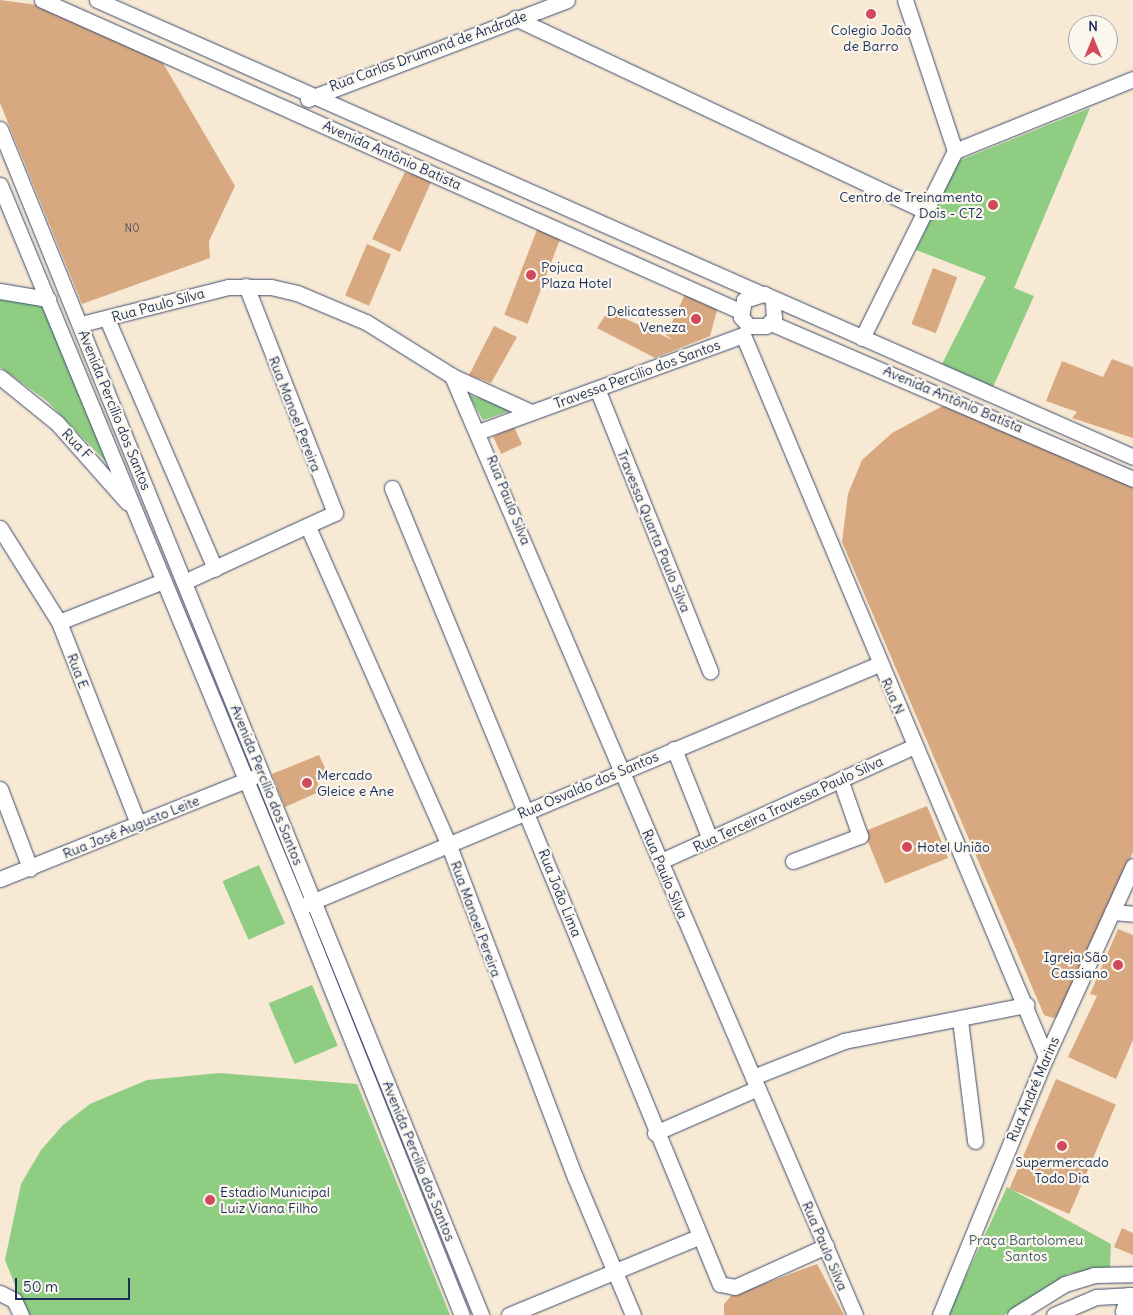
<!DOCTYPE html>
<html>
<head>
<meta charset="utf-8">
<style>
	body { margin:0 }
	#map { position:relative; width:1133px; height:1315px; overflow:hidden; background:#f7e9d4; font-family:Delius,sans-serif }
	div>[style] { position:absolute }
	.green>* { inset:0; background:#8fcd83; transform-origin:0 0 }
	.building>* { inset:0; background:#d8a981; transform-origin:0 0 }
	.roads { filter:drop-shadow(0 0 1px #3c4b70) drop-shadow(0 0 1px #3c4b70) }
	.minor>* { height:15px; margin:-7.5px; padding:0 7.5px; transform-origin:7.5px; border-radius:7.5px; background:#fff }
	.dots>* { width:14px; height:14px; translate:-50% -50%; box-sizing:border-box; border:2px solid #fbf7ec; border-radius:50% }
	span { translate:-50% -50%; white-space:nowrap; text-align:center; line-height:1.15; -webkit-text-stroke:4.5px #fbf7ec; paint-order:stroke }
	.number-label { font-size:11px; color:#4a4e67 }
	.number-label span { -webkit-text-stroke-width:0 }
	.poi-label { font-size:14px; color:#1b2f5e }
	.right { translate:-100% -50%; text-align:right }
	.left { translate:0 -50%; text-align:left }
	.street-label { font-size:14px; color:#1b2f5e }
	.park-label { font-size:14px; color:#3e5e69 }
	.north { position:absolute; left:1068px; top:15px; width:50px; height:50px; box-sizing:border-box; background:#fbf7ec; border:1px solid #a1a7b3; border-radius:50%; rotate:0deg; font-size:14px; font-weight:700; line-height:20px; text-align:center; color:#1b2f5e }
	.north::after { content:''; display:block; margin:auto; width:18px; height:22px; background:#d1495b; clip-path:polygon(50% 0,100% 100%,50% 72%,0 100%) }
	.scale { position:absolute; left:15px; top:1278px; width:115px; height:22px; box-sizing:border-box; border:2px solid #1b2f5e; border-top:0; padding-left:6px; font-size:15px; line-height:18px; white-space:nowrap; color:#1b2f5e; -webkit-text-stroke:4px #fbf7ec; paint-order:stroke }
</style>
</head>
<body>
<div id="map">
	<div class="green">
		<div style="clip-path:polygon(1090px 108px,1014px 288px,1034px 296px,993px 387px,942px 364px,986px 277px,916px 250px,958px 161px)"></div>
		<div style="clip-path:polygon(0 297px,44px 307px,111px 467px,47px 401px,0 367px)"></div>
		<div style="clip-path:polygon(469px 395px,516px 409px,483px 420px)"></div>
		<div style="left:259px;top:865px;width:64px;height:40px;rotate:66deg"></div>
		<div style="left:312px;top:985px;width:66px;height:47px;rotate:67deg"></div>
		<div style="clip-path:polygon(220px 1073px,357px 1084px,450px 1315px,27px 1315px,5px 1260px,21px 1184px,41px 1150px,63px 1125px,90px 1104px,147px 1080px)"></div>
		<div style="clip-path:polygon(1007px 1187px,1111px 1244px,1110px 1267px,1068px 1274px,1004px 1315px,948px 1315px)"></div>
	</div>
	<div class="building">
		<div style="clip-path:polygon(0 0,37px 5px,160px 58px,235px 186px,209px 241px,210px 258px,82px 304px,0 103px)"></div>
		<div style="clip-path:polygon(405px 172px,432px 180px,400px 252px,372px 239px)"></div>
		<div style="left:538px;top:227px;width:25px;height:94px;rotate:21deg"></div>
		<div style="left:367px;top:244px;width:26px;height:56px;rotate:23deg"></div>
		<div style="left:933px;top:268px;width:26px;height:60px;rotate:21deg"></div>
		<div style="clip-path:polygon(687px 290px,718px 307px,710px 336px,655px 358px,597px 328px,608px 311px,673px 340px,666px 335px)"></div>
		<div style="clip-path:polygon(494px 326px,517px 337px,491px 383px,469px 375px)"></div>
		<div style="clip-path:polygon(1112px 359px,1133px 367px,1133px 438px,1072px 418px,1077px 412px,1046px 401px,1062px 361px,1103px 377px)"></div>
		<div style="clip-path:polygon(950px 402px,1133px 485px,1133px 852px,1062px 1015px,1053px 1018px,1044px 1015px,842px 542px,848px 494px,862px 460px,892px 433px)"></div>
		<div style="left:514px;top:427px;width:19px;height:23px;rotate:65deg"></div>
		<div style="clip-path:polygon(319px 755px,326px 770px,315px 775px,321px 791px,285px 807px,272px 774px)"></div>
		<div style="left:927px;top:806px;width:56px;height:68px;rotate:68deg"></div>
		<div style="clip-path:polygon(1118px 929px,1133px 935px,1133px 1040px,1116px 1079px,1068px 1057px,1097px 996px,1090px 994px)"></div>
		<div style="left:1056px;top:1079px;width:65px;height:119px;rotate:23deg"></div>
		<div style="clip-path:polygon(1122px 1228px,1133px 1233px,1133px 1255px,1114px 1247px)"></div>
		<div style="clip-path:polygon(817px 1264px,844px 1315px,724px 1315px,724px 1304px,731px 1296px)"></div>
	</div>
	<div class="roads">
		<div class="minor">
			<div style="left:42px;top:0;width:764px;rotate:24.02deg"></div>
			<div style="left:97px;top:0;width:724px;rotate:23.87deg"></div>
			<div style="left:515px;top:18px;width:456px;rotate:25.2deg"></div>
			<div style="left:308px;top:99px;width:277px;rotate:-20.9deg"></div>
			<div style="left:0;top:129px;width:1280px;rotate:67.92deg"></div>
			<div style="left:955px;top:151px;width:192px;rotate:-22deg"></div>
			<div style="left:0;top:185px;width:782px;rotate:67.53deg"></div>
			<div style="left:299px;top:908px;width:438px;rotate:68.2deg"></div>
			<div style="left:0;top:291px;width:49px;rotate:9.5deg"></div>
			<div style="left:773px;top:301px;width:17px;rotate:87deg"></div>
			<div style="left:774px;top:318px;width:11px;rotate:135deg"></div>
			<div style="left:766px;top:326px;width:17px;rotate:180deg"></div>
			<div style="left:749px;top:326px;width:12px;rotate:-132deg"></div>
			<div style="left:741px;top:317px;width:17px;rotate:-80deg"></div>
			<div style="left:744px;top:300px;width:21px;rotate:-17deg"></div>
			<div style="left:764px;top:294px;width:403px;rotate:23.8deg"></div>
			<div style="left:107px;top:319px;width:272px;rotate:66.6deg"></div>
			<div style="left:771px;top:323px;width:394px;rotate:23.3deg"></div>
			<div style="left:81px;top:324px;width:152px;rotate:-14.1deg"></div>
			<div style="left:228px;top:287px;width:43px"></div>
			<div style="left:271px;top:287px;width:27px;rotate:13deg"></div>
			<div style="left:297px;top:293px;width:75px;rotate:22.8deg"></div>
			<div style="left:366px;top:322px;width:102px;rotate:32.1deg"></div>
			<div style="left:452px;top:376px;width:87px;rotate:24.5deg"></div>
			<div style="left:743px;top:335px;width:783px;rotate:67.23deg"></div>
			<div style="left:862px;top:338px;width:209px;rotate:-63.6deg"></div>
			<div style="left:955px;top:151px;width:159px;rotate:-108.3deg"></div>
			<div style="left:452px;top:376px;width:1022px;rotate:66.77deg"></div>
			<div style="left:0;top:377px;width:73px;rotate:38.9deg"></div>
			<div style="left:57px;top:423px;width:106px;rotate:48.5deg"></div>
			<div style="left:598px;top:391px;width:302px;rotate:68.2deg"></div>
			<div style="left:478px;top:432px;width:282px;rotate:-20.1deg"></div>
			<div style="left:392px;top:488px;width:861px;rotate:67.61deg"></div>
			<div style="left:720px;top:1284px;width:15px;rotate:11deg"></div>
			<div style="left:735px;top:1287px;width:100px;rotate:-24.3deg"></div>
			<div style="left:308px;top:527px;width:346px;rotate:66.1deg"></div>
			<div style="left:448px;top:843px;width:357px;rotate:69.2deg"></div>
			<div style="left:575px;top:1177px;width:150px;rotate:67.2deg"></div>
			<div style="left:0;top:528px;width:111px;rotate:57.9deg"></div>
			<div style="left:59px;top:622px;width:217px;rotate:68.6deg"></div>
			<div style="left:184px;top:582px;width:166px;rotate:-24.6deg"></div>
			<div style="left:335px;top:513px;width:244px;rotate:-111.4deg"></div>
			<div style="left:59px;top:622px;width:112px;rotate:-21.5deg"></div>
			<div style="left:674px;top:749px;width:97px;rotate:68.2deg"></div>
			<div style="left:0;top:789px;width:85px;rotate:69.2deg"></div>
			<div style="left:661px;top:861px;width:279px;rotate:-24.4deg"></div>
			<div style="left:793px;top:861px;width:72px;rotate:-20.5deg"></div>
			<div style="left:860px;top:836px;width:60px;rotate:-109.3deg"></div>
			<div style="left:0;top:879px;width:271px;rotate:-21.9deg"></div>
			<div style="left:307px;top:904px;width:620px;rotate:-22.76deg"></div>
			<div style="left:1112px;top:912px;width:21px;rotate:5deg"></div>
			<div style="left:960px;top:1020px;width:122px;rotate:82.9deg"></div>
			<div style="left:753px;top:1077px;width:98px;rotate:-21.6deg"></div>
			<div style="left:844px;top:1041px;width:186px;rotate:-11.2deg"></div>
			<div style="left:655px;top:1133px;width:112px;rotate:-23.6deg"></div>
			<div style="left:0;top:1293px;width:16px;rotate:27deg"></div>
			<div style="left:14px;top:1300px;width:17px;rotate:65deg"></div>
			<div style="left:1128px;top:1295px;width:17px;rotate:107deg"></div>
			<div style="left:1123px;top:1311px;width:11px;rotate:22deg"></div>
			<div style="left:509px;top:1315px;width:204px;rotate:-22.4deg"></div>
			<div style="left:940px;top:1315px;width:279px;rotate:-67.7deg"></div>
			<div style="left:1046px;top:1057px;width:210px;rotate:-65.5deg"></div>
			<div style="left:1015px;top:1315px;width:59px;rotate:-31.8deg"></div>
			<div style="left:1065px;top:1284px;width:30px;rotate:-17deg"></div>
			<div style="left:1094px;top:1275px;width:39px;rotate:-1deg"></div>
			<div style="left:1054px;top:1315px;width:46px;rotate:-23.2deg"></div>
			<div style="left:1096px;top:1297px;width:37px;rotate:-3deg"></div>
		</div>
	</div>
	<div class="dots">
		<div style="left:871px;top:14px;background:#d1495b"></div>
		<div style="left:993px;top:205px;background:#d1495b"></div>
		<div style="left:531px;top:275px;background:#d1495b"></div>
		<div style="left:696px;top:319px;background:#d1495b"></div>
		<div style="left:307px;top:783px;background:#d1495b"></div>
		<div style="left:907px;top:847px;background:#d1495b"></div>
		<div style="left:1118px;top:965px;background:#d1495b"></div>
		<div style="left:1062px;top:1146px;background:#d1495b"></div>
		<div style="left:210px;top:1200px;background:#d1495b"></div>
	</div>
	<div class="number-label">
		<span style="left:132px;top:228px">N0</span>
	</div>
	<div class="poi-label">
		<span style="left:871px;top:38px">Colegio João<br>de Barro</span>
		<span class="right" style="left:983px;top:205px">Centro de Treinamento<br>Dois - CT2</span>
		<span class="left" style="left:541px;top:275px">Pojuca<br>Plaza Hotel</span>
		<span class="right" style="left:686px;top:319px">Delicatessen<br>Veneza</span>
		<span class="left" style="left:317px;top:783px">Mercado<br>Gleice e Ane</span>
		<span class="left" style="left:917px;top:847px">Hotel União</span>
		<span class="right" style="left:1108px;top:965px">Igreja São<br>Cassiano</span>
		<span style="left:1062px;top:1170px">Supermercado<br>Todo Dia</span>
		<span class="left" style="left:220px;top:1200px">Estadio Municipal<br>Luiz Viana Filho</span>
	</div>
	<div class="street-label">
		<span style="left:428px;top:51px;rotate:-20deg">Rua Carlos Drumond de Andrade</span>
		<span style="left:392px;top:155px;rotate:24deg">Avenida Antônio Batista</span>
		<span style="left:158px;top:305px;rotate:-15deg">Rua Paulo Silva</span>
		<span style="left:637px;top:374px;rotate:-20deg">Travessa Percilio dos Santos</span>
		<span style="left:953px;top:399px;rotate:23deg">Avenida Antônio Batista</span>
		<span style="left:115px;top:410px;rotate:68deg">Avenida Percílio dos Santos</span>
		<span style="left:295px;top:414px;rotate:69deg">Rua Manoel Pereira</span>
		<span style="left:77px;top:444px;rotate:46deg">Rua F</span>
		<span style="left:509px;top:500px;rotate:68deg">Rua Paulo Silva</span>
		<span style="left:654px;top:531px;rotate:68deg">Travessa Quarta Paulo Silva</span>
		<span style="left:78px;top:671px;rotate:69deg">Rua E</span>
		<span style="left:893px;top:696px;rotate:66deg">Rua N</span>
		<span style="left:267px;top:785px;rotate:68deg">Avenida Percílio dos Santos</span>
		<span style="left:588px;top:785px;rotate:-23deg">Rua Osvaldo dos Santos</span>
		<span style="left:788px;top:804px;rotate:-25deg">Rua Terceira Travessa Paulo Silva</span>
		<span style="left:131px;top:827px;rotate:-22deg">Rua José Augusto Leite</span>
		<span style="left:665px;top:874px;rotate:67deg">Rua Paulo Silva</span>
		<span style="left:560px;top:893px;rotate:68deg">Rua João Lima</span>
		<span style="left:476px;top:919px;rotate:70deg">Rua Manoel Pereira</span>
		<span style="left:1033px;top:1089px;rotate:-67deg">Rua André Marins</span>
		<span style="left:419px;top:1161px;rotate:68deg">Avenida Percílio dos Santos</span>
		<span style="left:825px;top:1246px;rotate:67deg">Rua Paulo Silva</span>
	</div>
	<div class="park-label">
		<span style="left:1026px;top:1248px">Praça Bartolomeu<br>Santos</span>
	</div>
	<div class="north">N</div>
	<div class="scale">50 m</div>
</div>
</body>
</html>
